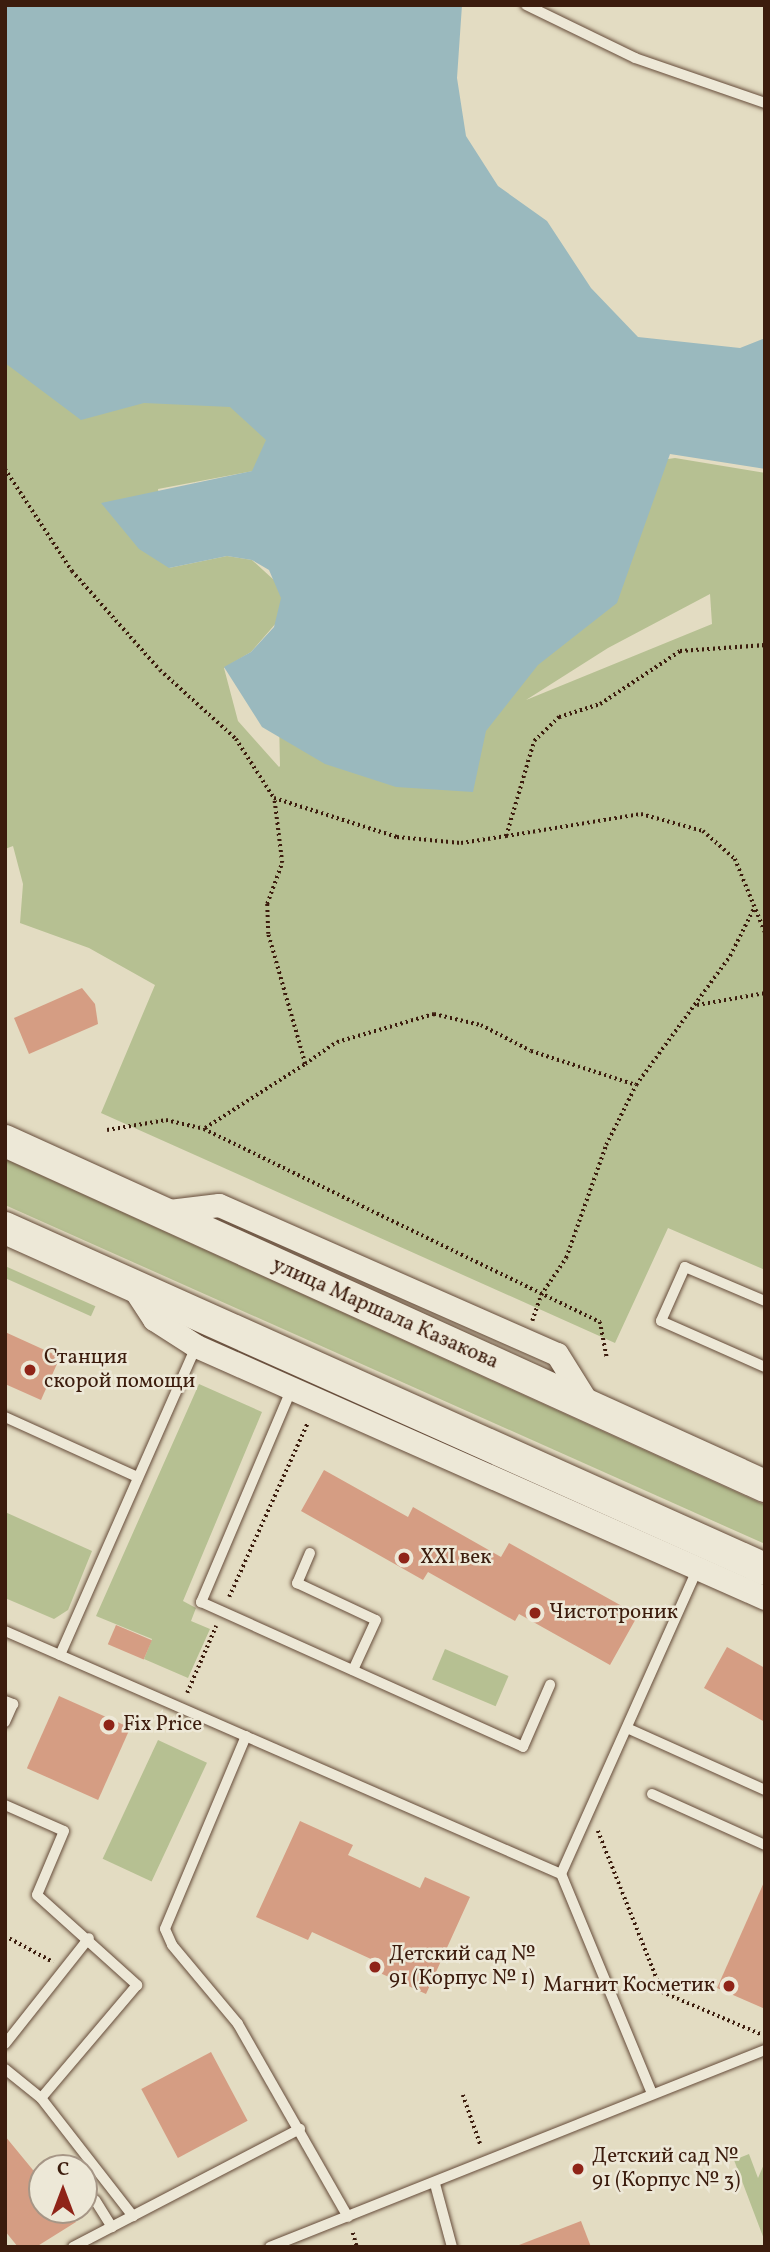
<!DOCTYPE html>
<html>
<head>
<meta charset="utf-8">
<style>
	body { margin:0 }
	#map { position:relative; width:770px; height:2252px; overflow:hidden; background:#e3dcc2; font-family:Vollkorn,serif }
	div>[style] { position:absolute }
	.green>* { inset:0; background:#b6c092; transform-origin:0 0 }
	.water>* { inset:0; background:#9ab9be }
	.building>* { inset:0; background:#d59d83; transform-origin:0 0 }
	.path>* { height:3.5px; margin-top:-1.75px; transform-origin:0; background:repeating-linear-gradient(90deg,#3c1c0d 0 2px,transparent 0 5.5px) }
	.roads { filter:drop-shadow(0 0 2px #664c3a) drop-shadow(0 0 2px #664c3a) }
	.lane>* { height:10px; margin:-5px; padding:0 5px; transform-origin:5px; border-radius:5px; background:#ede8d7 }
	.street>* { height:23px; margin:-11.5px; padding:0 11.5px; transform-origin:11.5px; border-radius:11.5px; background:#ede8d7 }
	.secondary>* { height:32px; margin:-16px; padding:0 16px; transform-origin:16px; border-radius:16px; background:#ede8d7 }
	.dots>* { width:19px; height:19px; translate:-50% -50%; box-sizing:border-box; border:4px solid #ede8d7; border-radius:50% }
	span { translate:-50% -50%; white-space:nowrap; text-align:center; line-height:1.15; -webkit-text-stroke:5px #ede8d7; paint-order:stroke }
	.street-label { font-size:21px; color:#3c1c0d }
	.poi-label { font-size:21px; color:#3c1c0d }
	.left { translate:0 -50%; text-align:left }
	.right { translate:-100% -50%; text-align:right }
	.frame { position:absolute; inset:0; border:7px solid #3c1c0d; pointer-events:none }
	.north { position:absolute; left:28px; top:2154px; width:70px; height:70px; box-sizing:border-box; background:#ede8d7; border:2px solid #a69686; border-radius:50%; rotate:0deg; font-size:19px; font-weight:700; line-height:28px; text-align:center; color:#3c1c0d }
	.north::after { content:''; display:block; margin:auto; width:24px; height:32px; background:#8f2418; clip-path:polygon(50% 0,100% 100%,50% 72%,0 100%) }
</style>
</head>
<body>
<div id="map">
	<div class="green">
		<div style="clip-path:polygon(evenodd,5px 158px,627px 465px,675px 458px,765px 473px,765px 1270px,668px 1228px,615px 1343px,101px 1113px,155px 985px,89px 948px,20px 923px,23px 884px,13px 846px,5px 849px,5px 158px,266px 442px,275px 581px,252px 560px,227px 556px,169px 568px,158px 489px,253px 471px,266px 442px,5px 158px,710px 594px,712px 624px,526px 700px,608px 648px,710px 594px,5px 158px,277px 622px,280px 766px,279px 767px,238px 721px,224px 668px,251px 652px,277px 622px)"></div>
		<div style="clip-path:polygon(5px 1159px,765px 1505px,765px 1544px,5px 1205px)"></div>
		<div style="left:5px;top:1266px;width:99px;height:11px;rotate:24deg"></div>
		<div style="clip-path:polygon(199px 1384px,262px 1412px,183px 1601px,196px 1608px,191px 1621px,210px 1629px,188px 1678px,144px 1659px,152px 1639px,96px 1616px)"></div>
		<div style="clip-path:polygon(5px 1512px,92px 1551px,68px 1610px,54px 1619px,5px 1598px)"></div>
		<div style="left:445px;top:1649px;width:69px;height:33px;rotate:23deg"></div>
		<div style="left:158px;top:1740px;width:54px;height:131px;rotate:25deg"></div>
		<div style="clip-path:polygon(749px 2154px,758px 2178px,765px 2162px,765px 2242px,734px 2160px)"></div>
	</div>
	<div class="water">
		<div style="clip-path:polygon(5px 5px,462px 5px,457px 78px,466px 136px,498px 186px,547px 221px,591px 288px,638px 337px,740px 348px,765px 338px,765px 469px,670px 454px,617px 603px,538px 665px,486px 731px,473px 792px,396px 787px,325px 764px,262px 727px,224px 667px,251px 652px,274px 627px,281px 598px,269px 570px,252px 560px,227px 556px,169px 568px,139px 549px,101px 503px,252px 471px,266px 440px,230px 407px,144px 403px,81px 420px,5px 363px)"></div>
	</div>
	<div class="building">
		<div style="clip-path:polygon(82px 988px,95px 1004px,98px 1024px,29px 1054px,14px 1018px)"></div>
		<div style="clip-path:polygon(5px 1332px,60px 1357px,41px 1400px,5px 1384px)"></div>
		<div style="clip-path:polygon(324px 1470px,408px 1517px,413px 1507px,501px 1557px,509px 1543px,638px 1615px,610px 1665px,519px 1614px,515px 1621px,428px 1572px,423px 1580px,301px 1511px)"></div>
		<div style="left:116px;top:1625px;width:39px;height:21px;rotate:23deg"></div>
		<div style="clip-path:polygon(727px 1647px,765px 1668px,765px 1722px,704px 1688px)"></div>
		<div style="left:59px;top:1696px;width:78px;height:79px;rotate:24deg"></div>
		<div style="clip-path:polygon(300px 1821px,353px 1845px,348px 1855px,420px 1888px,425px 1877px,470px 1897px,426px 1994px,380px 1973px,384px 1965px,312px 1932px,308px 1940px,256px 1917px)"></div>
		<div style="clip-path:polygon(765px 1880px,765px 2009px,717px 1988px)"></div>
		<div style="left:211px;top:2052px;width:78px;height:79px;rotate:62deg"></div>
		<div style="clip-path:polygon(5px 2136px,42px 2181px,42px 2210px,66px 2210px,76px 2222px,36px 2247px,18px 2247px,5px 2231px)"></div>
		<div style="clip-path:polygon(581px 2221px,591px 2247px,519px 2247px,519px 2245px)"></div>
	</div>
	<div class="path">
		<div style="left:5px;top:469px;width:122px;rotate:56.7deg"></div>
		<div style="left:72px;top:571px;width:132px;rotate:48.4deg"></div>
		<div style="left:160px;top:670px;width:103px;rotate:42.2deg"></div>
		<div style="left:236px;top:739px;width:70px;rotate:57.2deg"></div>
		<div style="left:274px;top:798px;width:129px;rotate:17.6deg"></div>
		<div style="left:397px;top:837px;width:64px;rotate:5.4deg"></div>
		<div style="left:461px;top:843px;width:46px;rotate:-8.8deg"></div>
		<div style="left:506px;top:836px;width:99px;rotate:-73.6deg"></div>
		<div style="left:534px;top:741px;width:35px;rotate:-44deg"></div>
		<div style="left:559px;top:717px;width:43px;rotate:-17.6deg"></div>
		<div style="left:600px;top:704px;width:96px;rotate:-33.5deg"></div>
		<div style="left:680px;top:651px;width:85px;rotate:-4deg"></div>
		<div style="left:506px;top:836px;width:137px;rotate:-9.3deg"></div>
		<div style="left:641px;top:814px;width:64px;rotate:15.3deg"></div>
		<div style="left:703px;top:831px;width:43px;rotate:41.2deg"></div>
		<div style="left:735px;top:859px;width:79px;rotate:67.7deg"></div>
		<div style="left:697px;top:1005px;width:69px;rotate:-10deg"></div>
		<div style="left:305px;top:1064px;width:39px;rotate:-35deg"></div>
		<div style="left:337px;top:1042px;width:101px;rotate:-16.1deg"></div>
		<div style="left:434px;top:1014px;width:48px;rotate:13.2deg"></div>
		<div style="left:481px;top:1025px;width:56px;rotate:27.5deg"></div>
		<div style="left:531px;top:1051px;width:110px;rotate:17.9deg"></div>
		<div style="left:205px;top:1128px;width:119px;rotate:-32.6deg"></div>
		<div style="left:305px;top:1064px;width:135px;rotate:-105.9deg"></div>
		<div style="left:268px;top:934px;width:30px;rotate:-92deg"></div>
		<div style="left:267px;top:904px;width:44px;rotate:-69.9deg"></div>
		<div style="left:282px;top:863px;width:65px;rotate:-97deg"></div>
		<div style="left:107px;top:1130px;width:60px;rotate:-9.6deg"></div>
		<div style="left:166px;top:1120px;width:39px;rotate:13deg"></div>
		<div style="left:204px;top:1129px;width:441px;rotate:26deg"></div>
		<div style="left:600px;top:1322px;width:36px;rotate:79deg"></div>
		<div style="left:532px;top:1321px;width:28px;rotate:-71deg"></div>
		<div style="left:541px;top:1295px;width:45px;rotate:-56deg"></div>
		<div style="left:566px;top:1258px;width:120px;rotate:-70.5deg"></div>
		<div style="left:606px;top:1145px;width:67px;rotate:-63.4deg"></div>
		<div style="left:636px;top:1085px;width:160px;rotate:-53.9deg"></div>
		<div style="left:730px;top:956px;width:54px;rotate:-63.4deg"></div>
		<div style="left:229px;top:1597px;width:192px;rotate:-65.7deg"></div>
		<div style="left:187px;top:1693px;width:73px;rotate:-66.6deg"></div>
		<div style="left:598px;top:1831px;width:173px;rotate:68.3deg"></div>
		<div style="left:662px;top:1992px;width:110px;rotate:23.1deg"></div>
		<div style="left:5px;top:1936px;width:55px;rotate:28.4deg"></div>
		<div style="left:463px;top:2095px;width:54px;rotate:70.6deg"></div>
		<div style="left:353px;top:2233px;width:15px;rotate:74deg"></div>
	</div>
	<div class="roads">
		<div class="lane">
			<div style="left:526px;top:5px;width:121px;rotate:25.9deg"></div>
			<div style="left:635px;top:58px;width:138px;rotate:19.1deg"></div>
			<div style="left:765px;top:1301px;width:87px;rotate:-157deg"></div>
			<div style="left:685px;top:1267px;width:59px;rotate:114deg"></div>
			<div style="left:661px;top:1321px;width:114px;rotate:23.9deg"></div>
			<div style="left:292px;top:1388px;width:233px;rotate:113deg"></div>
			<div style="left:201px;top:1602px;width:353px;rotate:24.2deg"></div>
			<div style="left:523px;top:1747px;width:68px;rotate:-66.5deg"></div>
			<div style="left:5px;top:1417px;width:145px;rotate:24.4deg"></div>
			<div style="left:310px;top:1553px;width:33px;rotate:113deg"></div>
			<div style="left:297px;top:1583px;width:87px;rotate:25.1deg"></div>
			<div style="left:376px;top:1620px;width:55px;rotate:114.7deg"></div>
			<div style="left:5px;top:1631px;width:607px;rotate:23.61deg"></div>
			<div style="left:60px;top:1655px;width:338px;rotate:-66.2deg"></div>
			<div style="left:5px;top:1701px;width:9px;rotate:21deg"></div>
			<div style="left:13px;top:1704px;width:20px;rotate:114deg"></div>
			<div style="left:627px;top:1728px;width:151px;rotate:24.2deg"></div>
			<div style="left:246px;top:1736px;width:209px;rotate:112.8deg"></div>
			<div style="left:165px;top:1929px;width:17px;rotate:66deg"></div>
			<div style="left:172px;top:1945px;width:103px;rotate:50.1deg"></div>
			<div style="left:238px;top:2024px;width:222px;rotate:60.3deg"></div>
			<div style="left:652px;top:1794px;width:124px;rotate:24.3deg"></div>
			<div style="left:5px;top:1805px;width:64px;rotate:23.8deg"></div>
			<div style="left:64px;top:1831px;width:69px;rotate:112.9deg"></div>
			<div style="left:37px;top:1895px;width:135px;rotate:42deg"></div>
			<div style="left:137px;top:1985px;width:148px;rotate:130.3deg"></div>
			<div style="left:5px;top:2044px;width:135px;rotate:-51.6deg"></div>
			<div style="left:5px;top:2069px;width:46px;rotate:38.9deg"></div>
			<div style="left:41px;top:2098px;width:150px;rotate:52.1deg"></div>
			<div style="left:651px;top:2091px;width:235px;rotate:-112.5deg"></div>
			<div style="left:561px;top:1874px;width:333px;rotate:-65.9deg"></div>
			<div style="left:435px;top:2184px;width:65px;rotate:74.9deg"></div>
			<div style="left:95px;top:2200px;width:32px;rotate:58deg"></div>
			<div style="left:73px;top:2247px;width:256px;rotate:-27.5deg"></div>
			<div style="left:270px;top:2247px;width:533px;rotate:-21.7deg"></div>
		</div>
		<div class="street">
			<div style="left:161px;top:1212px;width:58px;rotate:-6.9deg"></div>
			<div style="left:219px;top:1205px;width:369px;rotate:23.8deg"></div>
			<div style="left:557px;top:1354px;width:62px;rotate:58.1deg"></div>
			<div style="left:131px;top:1284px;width:42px;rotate:56.7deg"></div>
			<div style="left:154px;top:1319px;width:50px;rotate:32.7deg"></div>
			<div style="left:196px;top:1346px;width:622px;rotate:23.89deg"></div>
		</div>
		<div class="secondary">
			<div style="left:5px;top:1141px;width:835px;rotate:24.42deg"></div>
			<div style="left:5px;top:1228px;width:833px;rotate:24.17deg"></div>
		</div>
	</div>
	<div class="dots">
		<div style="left:30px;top:1370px;background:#8f2418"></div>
		<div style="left:404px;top:1558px;background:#8f2418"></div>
		<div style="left:535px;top:1613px;background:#8f2418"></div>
		<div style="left:109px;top:1725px;background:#8f2418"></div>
		<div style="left:375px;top:1967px;background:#8f2418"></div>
		<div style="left:729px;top:1986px;background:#8f2418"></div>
		<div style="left:578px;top:2169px;background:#8f2418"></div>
	</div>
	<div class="street-label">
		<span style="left:385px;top:1314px;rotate:24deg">улица Маршала Казакова</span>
	</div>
	<div class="poi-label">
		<span class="left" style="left:44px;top:1370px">Станция<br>скорой помощи</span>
		<span class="left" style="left:420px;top:1558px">XXI век</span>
		<span class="left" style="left:549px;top:1613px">Чистотроник</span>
		<span class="left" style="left:123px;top:1725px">Fix Price</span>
		<span class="left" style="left:389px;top:1967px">Детский сад №<br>91 (Корпус № 1)</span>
		<span class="right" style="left:715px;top:1986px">Магнит Косметик</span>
		<span class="left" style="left:592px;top:2169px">Детский сад №<br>91 (Корпус № 3)</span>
	</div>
	<div class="frame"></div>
	<div class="north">С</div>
</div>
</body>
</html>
